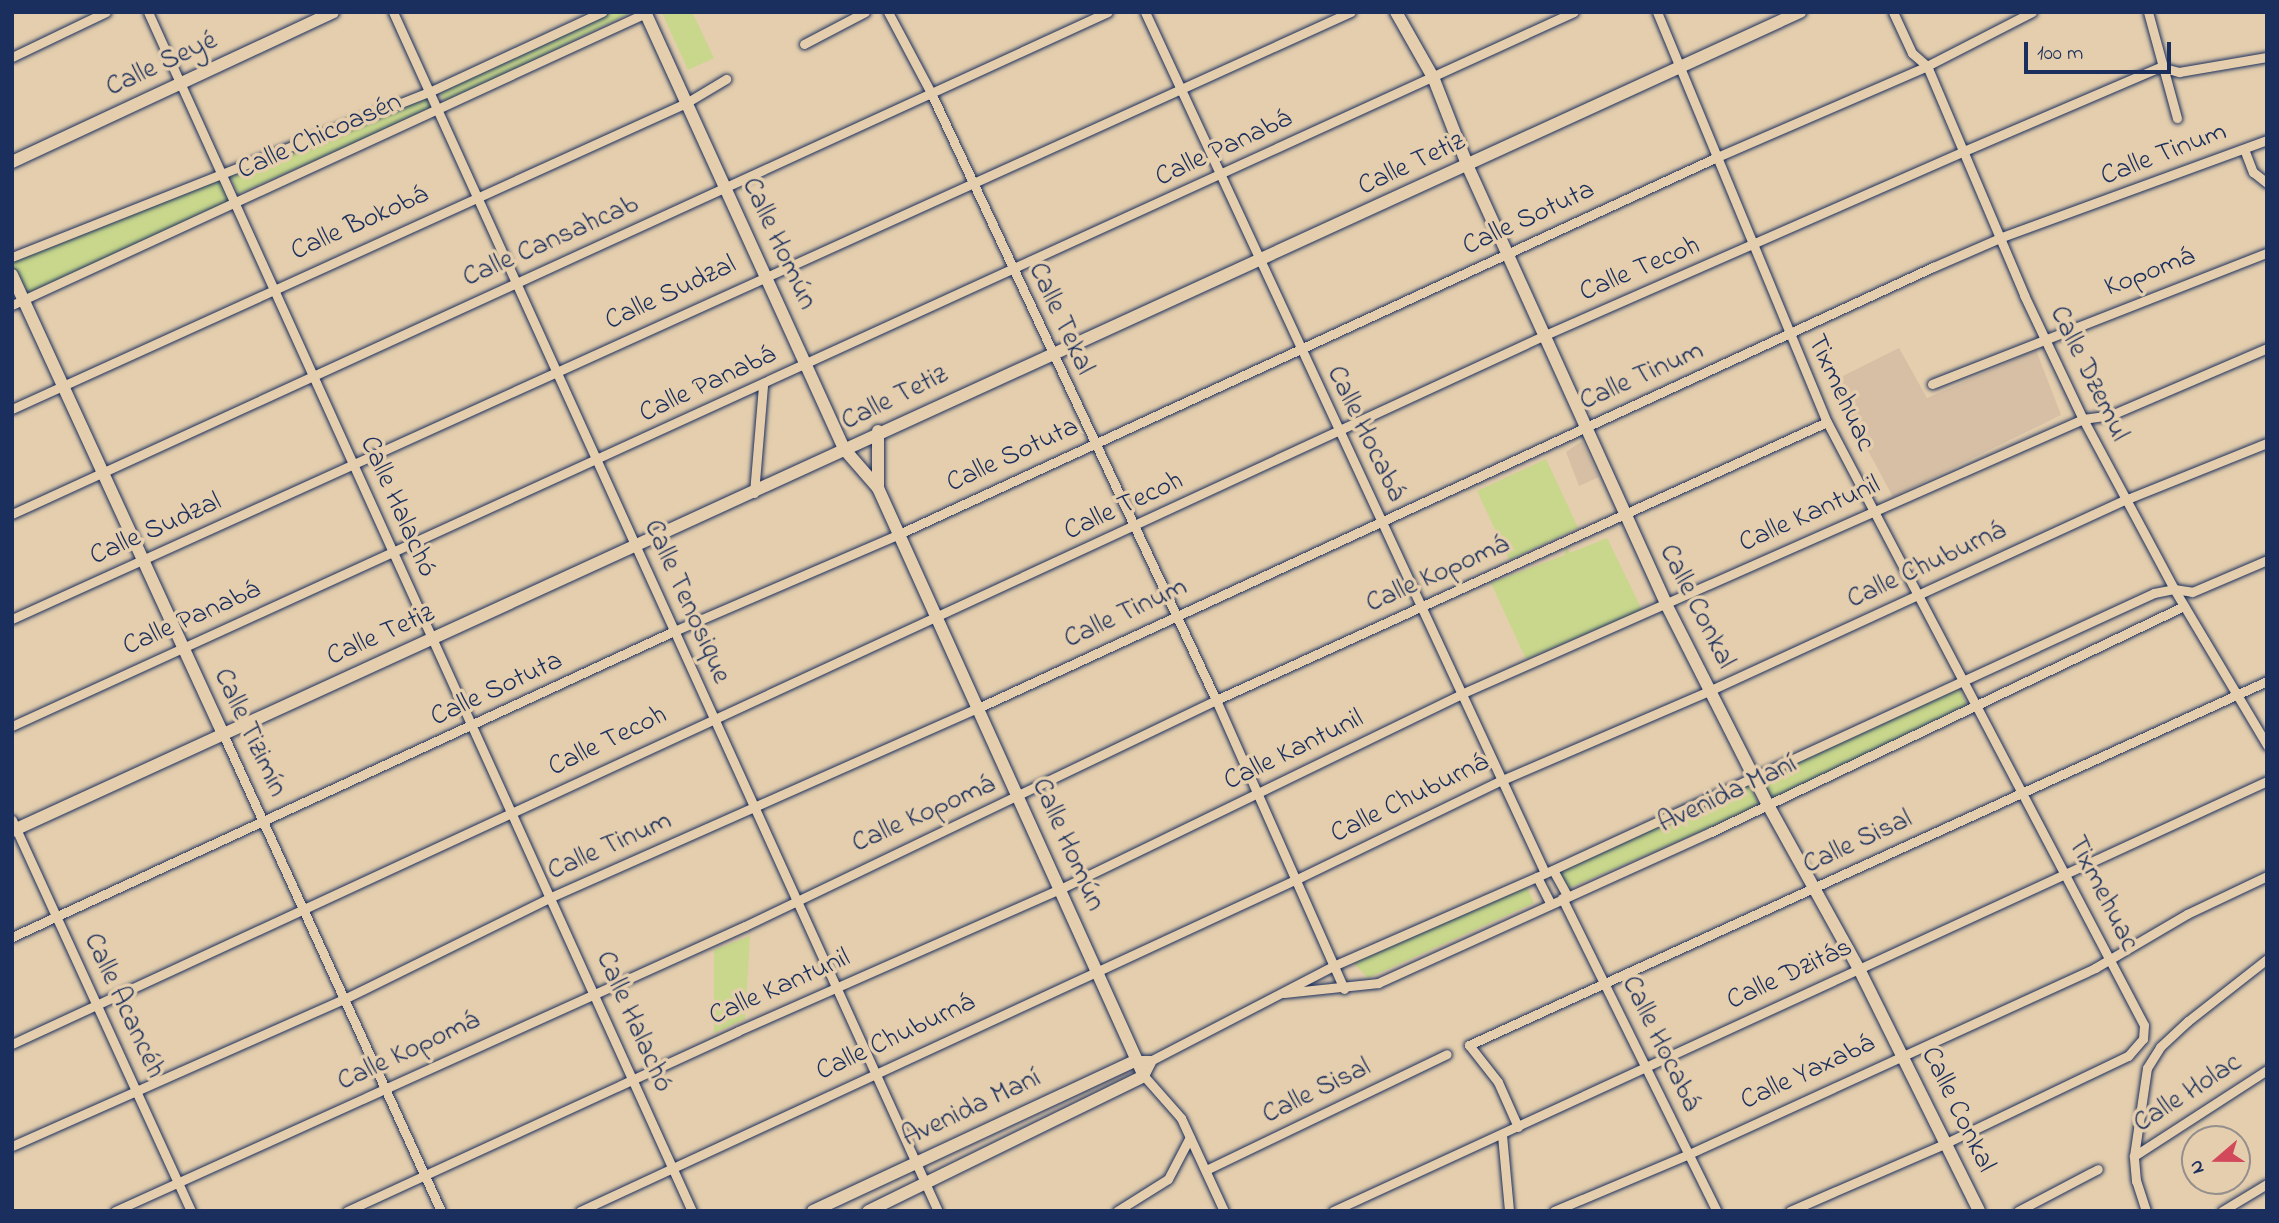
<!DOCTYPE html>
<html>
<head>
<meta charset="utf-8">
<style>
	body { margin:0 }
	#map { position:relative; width:2279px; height:1223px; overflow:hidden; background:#e4cead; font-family:"Indie Flower",sans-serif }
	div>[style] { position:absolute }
	.built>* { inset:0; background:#d6bfa4 }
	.green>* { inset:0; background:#c8d78b; transform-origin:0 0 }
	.roads { filter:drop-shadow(0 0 2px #1b2f5e) drop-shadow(0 0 2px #1b2f5e) }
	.street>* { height:9px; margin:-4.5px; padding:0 4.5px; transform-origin:4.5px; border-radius:4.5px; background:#e4cead }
	.secondary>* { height:12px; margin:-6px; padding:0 6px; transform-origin:6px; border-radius:6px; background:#e4cead }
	span { translate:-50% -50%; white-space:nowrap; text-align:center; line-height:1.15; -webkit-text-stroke:7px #e4cead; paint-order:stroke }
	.street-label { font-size:28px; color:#1b2f5e }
	.frame { position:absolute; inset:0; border:14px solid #1b2f5e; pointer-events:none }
	.north { position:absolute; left:2181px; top:1125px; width:70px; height:70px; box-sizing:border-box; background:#e4cead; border:2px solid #948e8d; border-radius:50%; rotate:250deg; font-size:19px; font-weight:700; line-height:28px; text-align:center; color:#1b2f5e }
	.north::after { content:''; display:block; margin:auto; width:24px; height:32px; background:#d1495b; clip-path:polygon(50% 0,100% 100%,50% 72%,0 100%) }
	.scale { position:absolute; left:2024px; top:42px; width:147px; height:32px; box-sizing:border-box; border:4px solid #1b2f5e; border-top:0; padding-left:9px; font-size:21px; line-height:24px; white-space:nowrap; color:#1b2f5e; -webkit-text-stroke:5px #e4cead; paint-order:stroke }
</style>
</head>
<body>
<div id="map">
	<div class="built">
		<div style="clip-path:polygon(1899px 348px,1927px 398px,2036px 350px,2061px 415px,1893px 497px,1831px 382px)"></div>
		<div style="clip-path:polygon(1582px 441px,1599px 477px,1579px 486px,1566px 452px)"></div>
	</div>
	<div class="green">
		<div style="clip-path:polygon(605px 12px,632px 12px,445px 104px,439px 91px)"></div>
		<div style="clip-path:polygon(692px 12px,714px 58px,688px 70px,662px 13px)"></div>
		<div style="clip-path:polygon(427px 94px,433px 109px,238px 194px,230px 176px)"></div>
		<div style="clip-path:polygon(225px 177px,235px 200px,23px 300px,12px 275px,12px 257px)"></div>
		<div style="left:1546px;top:459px;width:76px;height:76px;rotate:65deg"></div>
		<div style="clip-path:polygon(1607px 538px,1642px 610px,1526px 659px,1491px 583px,1565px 555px,1566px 547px,1570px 553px)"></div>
		<div style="clip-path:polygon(1957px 685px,1967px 705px,1772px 800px,1761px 775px)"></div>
		<div style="clip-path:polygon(1747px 781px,1760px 806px,1569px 888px,1560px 873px,1622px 839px,1670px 822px)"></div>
		<div style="clip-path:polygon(1527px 887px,1534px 903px,1368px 978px,1353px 962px)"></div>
		<div style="clip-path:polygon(750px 936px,745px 1019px,714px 1033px,714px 950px)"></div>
	</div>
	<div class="roads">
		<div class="street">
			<div style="left:148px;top:12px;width:1317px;rotate:65.6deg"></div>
			<div style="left:393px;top:12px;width:1317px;rotate:65.56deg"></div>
			<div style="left:888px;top:12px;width:92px;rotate:62deg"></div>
			<div style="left:931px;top:93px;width:671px;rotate:64.85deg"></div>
			<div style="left:1216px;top:700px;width:316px;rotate:66.1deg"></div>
			<div style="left:1145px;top:12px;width:949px;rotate:65.08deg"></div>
			<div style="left:1657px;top:12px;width:444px;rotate:67.5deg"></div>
			<div style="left:1827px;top:422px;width:681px;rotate:62.27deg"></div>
			<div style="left:2144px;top:1025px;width:14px;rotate:94deg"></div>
			<div style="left:1893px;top:12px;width:45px;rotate:65.1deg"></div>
			<div style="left:1912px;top:53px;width:20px;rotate:41deg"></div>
			<div style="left:1927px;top:66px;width:249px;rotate:67deg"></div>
			<div style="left:2024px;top:295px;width:137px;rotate:64.6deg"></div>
			<div style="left:2083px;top:419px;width:193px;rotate:61.8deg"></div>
			<div style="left:2174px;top:589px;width:182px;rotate:59.2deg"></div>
			<div style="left:2148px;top:12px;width:110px;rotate:74.7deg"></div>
			<div style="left:804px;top:44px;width:69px;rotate:-27.7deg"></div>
			<div style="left:12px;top:57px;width:104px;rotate:-25.6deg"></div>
			<div style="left:2244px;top:149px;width:25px;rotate:69deg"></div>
			<div style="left:2253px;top:172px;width:18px;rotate:38deg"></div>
			<div style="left:12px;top:257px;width:448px;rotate:-21.6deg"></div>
			<div style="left:429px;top:92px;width:191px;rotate:-24.8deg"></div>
			<div style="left:12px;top:305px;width:700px;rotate:-24.74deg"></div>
			<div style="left:1932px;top:384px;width:360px;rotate:-21.4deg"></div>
			<div style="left:12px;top:409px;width:740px;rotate:-24.42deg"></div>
			<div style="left:686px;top:103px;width:47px;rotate:-31deg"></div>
			<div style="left:754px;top:493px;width:108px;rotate:-85.2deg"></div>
			<div style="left:12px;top:514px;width:1205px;rotate:-24.61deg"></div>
			<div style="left:12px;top:619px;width:1470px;rotate:-24.39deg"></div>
			<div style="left:12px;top:726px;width:1717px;rotate:-24.57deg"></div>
			<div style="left:223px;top:734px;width:524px;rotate:65.44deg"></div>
			<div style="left:12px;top:820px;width:430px;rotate:65.4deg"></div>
			<div style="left:1553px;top:870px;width:29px;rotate:61deg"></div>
			<div style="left:1537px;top:877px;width:29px;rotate:63deg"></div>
			<div style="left:1562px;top:898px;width:349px;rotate:63.7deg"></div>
			<div style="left:12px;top:937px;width:729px;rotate:-24.81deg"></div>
			<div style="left:674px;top:631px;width:245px;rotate:-23.3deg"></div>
			<div style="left:899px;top:534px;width:901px;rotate:-24.74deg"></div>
			<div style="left:1717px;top:157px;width:229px;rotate:-23.4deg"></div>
			<div style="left:1927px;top:66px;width:118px;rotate:-27.2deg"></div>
			<div style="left:1284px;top:993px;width:95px;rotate:-6.1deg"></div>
			<div style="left:1378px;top:983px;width:366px;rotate:-24.4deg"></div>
			<div style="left:1711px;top:832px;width:524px;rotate:-25.54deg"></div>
			<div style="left:12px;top:1044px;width:1689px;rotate:-24.82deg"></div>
			<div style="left:1545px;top:335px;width:458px;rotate:-23.7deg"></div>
			<div style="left:1964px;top:151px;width:213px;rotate:-23.2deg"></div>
			<div style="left:2160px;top:67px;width:20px;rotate:15deg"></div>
			<div style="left:2179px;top:72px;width:89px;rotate:-9.7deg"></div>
			<div style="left:1137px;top:1060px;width:15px"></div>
			<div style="left:1152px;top:1060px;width:204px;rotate:-27.4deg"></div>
			<div style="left:1333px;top:966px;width:223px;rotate:-23.6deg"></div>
			<div style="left:1537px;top:877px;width:679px;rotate:-24.72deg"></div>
			<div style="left:2154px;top:593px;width:20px;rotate:-11deg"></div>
			<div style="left:2174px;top:589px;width:18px;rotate:9deg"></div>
			<div style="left:2192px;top:592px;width:82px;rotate:-23.1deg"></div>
			<div style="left:1152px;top:1060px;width:18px;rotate:117deg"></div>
			<div style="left:1144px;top:1076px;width:56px;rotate:48.6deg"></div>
			<div style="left:1181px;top:1118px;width:102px;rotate:65.2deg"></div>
			<div style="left:1518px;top:1127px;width:49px;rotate:-114deg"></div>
			<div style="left:1498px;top:1082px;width:47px;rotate:-128.1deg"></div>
			<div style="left:1469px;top:1045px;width:877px;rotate:-24.52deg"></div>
			<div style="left:1502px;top:1135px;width:76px;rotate:84.7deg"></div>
			<div style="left:12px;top:1146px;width:363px;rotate:-23.9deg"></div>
			<div style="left:344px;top:999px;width:231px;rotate:-26.2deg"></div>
			<div style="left:551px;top:897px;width:467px;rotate:-23.9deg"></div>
			<div style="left:978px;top:708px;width:1052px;rotate:-24.79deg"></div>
			<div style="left:1933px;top:267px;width:75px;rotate:-23.5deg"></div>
			<div style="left:2002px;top:237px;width:282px;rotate:-20.1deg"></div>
			<div style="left:2134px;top:1156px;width:158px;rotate:-32.9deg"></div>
			<div style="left:1206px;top:1170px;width:267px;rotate:-25.7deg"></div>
			<div style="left:115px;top:1211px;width:691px;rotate:-24.34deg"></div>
			<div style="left:745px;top:926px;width:522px;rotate:-25.63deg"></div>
			<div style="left:1216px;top:700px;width:671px;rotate:-24.47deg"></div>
			<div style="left:347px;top:1211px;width:430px;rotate:-24.7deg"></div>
			<div style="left:738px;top:1031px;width:352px;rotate:-23.8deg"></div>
			<div style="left:1060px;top:889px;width:446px;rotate:-25.9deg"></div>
			<div style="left:1461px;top:694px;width:680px;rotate:-23.85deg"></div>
			<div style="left:2083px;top:419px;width:28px;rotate:-8deg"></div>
			<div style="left:2111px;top:415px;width:170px;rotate:-23.2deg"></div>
			<div style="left:580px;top:1211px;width:790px;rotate:-24.85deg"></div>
			<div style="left:1297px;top:879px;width:228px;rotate:-25.8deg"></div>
			<div style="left:1502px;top:780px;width:228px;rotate:-23.3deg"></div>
			<div style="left:1711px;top:690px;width:456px;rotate:-24.7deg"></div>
			<div style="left:2125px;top:500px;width:153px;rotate:-21.9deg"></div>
			<div style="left:1117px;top:1211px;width:60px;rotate:-32.1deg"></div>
			<div style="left:1168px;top:1179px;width:47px;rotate:-62.4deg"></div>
			<div style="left:1333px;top:1211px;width:1028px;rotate:-24.72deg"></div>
			<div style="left:1554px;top:1211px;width:147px;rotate:-22.9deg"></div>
			<div style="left:1689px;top:1154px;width:447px;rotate:-24.6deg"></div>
			<div style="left:2095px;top:968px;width:107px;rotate:-30.4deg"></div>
			<div style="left:2187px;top:914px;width:89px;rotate:-25.4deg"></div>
			<div style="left:1790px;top:1211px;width:168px;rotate:-23.5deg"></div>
			<div style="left:1944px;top:1144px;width:204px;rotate:-25.6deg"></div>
			<div style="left:2128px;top:1056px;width:23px;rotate:-49deg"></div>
			<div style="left:2018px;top:1211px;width:90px;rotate:-27.7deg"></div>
			<div style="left:2146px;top:1211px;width:32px;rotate:-108deg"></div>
			<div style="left:2136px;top:1181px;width:25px;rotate:-95deg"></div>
			<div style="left:2134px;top:1156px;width:89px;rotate:-81.6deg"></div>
			<div style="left:2147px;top:1068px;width:25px;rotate:-58deg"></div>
			<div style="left:2160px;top:1047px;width:38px;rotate:-43deg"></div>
			<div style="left:2188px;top:1021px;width:100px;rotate:-38.1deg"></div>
			<div style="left:2222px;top:1211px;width:52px;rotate:-31deg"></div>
		</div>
		<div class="secondary">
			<div style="left:645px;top:12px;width:482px;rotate:65.5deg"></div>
			<div style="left:845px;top:450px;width:50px;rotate:49deg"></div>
			<div style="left:878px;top:488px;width:645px;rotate:65.66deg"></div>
			<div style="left:1144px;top:1076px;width:307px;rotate:153.9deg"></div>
			<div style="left:1396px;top:12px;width:75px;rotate:60.4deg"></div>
			<div style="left:1433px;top:77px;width:97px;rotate:68.7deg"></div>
			<div style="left:1468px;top:167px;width:480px;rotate:65.6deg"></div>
			<div style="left:1666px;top:604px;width:225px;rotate:63.1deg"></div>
			<div style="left:1768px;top:805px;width:188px;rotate:61deg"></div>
			<div style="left:1859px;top:969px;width:270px;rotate:63.6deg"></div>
			<div style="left:12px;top:162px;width:354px;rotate:-25deg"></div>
			<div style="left:12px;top:275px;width:505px;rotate:65.31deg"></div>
			<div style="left:878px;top:431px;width:57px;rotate:90deg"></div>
			<div style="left:12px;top:831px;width:1967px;rotate:-24.61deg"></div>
			<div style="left:813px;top:1211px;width:357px;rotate:-25deg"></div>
		</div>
	</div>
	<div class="street-label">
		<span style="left:162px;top:65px;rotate:-25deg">Calle Seyé</span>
		<span style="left:320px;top:137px;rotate:-24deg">Calle Chicoasén</span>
		<span style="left:1224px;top:149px;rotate:-25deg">Calle Panabá</span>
		<span style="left:2164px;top:155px;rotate:-21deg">Calle Tinum</span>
		<span style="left:1412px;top:165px;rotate:-25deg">Calle Tetiz</span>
		<span style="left:1529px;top:219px;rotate:-25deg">Calle Sotuta</span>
		<span style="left:360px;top:224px;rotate:-24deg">Calle Bokobá</span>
		<span style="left:551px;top:242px;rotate:-24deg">Calle Cansahcab</span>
		<span style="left:778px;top:244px;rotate:65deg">Calle Homún</span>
		<span style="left:1640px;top:270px;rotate:-23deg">Calle Tecoh</span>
		<span style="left:2150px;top:273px;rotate:-21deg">Kopomá</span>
		<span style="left:671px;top:294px;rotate:-25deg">Calle Sudzal</span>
		<span style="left:1060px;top:319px;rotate:65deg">Calle Tekal</span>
		<span style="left:2088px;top:374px;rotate:64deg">Calle Dzemul</span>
		<span style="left:1642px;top:377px;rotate:-24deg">Calle Tinum</span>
		<span style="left:708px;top:385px;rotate:-25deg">Calle Panabá</span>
		<span style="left:1840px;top:393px;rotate:65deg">Tixmehuac</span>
		<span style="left:895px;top:399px;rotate:-26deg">Calle Tetiz</span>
		<span style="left:1365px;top:434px;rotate:64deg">Calle Hocabá</span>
		<span style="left:1013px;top:456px;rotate:-25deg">Calle Sotuta</span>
		<span style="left:397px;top:507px;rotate:66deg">Calle Halachó</span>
		<span style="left:1124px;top:507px;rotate:-25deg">Calle Tecoh</span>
		<span style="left:1810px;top:515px;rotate:-24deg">Calle Kantunil</span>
		<span style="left:156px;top:530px;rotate:-24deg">Calle Sudzal</span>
		<span style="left:1927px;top:566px;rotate:-25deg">Calle Chuburná</span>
		<span style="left:1438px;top:575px;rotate:-24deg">Calle Kopomá</span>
		<span style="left:686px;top:602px;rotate:66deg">Calle Tenosique</span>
		<span style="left:1696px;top:607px;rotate:63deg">Calle Conkal</span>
		<span style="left:1126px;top:614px;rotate:-25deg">Calle Tinum</span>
		<span style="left:192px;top:619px;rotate:-24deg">Calle Panabá</span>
		<span style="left:381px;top:636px;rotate:-24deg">Calle Tetiz</span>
		<span style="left:497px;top:690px;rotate:-25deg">Calle Sotuta</span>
		<span style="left:249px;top:733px;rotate:65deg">Calle Tizimín</span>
		<span style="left:608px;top:742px;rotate:-26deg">Calle Tecoh</span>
		<span style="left:1294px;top:751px;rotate:-26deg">Calle Kantunil</span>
		<span style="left:1728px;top:795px;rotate:-25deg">Avenida Maní</span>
		<span style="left:1410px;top:799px;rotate:-26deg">Calle Chuburná</span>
		<span style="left:924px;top:815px;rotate:-24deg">Calle Kopomá</span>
		<span style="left:1858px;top:843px;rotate:-25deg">Calle Sisal</span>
		<span style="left:1067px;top:845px;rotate:66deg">Calle Homún</span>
		<span style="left:610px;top:847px;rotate:-24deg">Calle Tinum</span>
		<span style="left:2102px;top:894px;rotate:63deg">Tixmehuac</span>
		<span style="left:1790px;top:975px;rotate:-25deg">Calle Dzitás</span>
		<span style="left:780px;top:988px;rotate:-24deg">Calle Kantunil</span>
		<span style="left:123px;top:1006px;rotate:65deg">Calle Acancéh</span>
		<span style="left:633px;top:1022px;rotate:66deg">Calle Halachó</span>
		<span style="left:896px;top:1038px;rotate:-25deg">Calle Chuburná</span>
		<span style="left:1660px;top:1044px;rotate:64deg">Calle Hocabá</span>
		<span style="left:409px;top:1052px;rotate:-25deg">Calle Kopomá</span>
		<span style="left:1808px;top:1073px;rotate:-25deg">Calle Yaxabá</span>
		<span style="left:1317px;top:1092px;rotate:-26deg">Calle Sisal</span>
		<span style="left:2188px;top:1094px;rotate:-33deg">Calle Holac</span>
		<span style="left:972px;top:1109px;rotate:-25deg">Avenida Maní</span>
		<span style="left:1957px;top:1110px;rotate:64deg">Calle Conkal</span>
	</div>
	<div class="frame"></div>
	<div class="north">N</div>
	<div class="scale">100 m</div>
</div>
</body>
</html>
